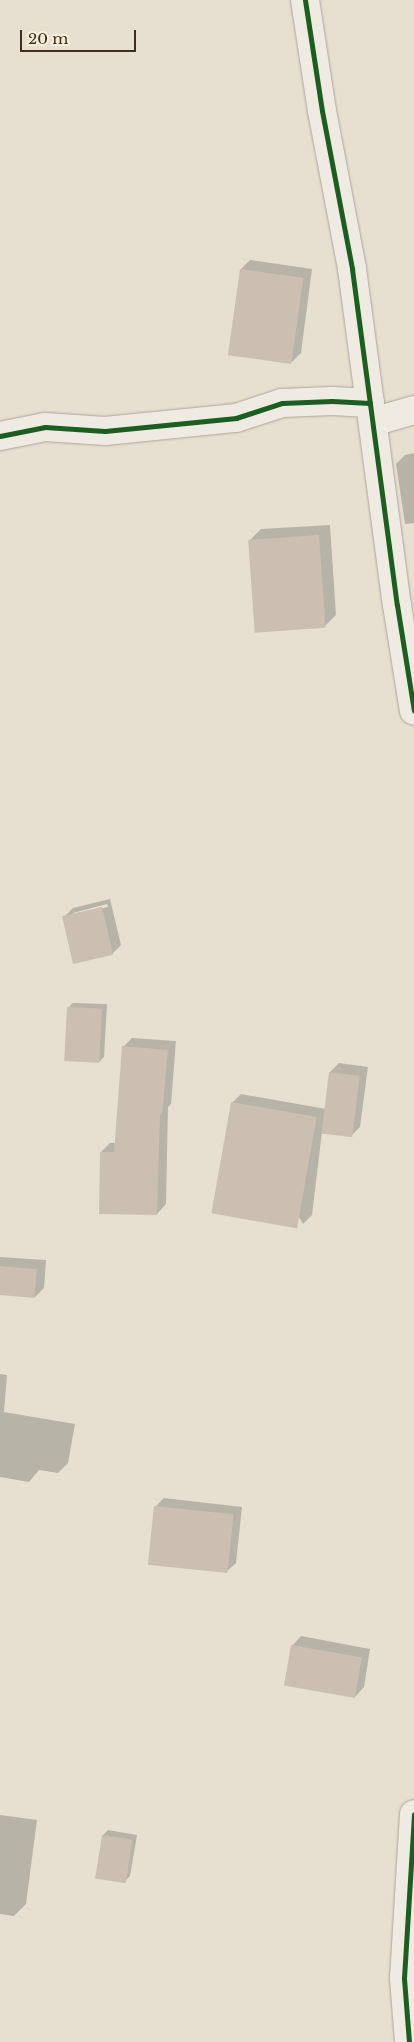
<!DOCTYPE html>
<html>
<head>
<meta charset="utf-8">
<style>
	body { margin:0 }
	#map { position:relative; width:414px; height:2042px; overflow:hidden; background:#e7e0d1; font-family:"Libre Baskerville",serif }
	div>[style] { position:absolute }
	.shadow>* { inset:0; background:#0003 }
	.building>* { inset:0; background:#cbbfb2; transform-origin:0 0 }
	.roads { filter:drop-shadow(0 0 1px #ada599) drop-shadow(0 0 1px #ada599) }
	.minor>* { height:28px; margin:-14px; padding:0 14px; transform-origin:14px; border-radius:14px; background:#efebe3 }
	.cycleway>* { height:5px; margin:-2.5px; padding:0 2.5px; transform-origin:2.5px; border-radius:2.5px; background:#1b5e20 }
	span { translate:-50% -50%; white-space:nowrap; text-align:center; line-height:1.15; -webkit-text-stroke:4.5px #f7eed8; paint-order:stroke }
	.scale { position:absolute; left:20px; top:30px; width:116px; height:22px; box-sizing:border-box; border:2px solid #3d2e20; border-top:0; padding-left:6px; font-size:15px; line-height:18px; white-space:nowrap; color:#3d2e20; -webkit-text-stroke:4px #f7eed8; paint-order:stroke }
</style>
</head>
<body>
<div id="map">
	<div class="shadow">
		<div style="clip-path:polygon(250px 260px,312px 269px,301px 353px,292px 362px,241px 269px)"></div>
		<div style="clip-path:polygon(414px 453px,414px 523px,405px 524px,396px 464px,405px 455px)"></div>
		<div style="clip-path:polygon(330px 525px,336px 615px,324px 627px,250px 540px,261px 529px)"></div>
		<div style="clip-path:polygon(evenodd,110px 899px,121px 945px,112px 954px,64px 917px,73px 908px,110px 899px,107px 904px,108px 907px,73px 915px,73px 913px,107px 904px)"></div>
		<div style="clip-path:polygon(73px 1003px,107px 1004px,104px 1057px,99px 1062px,68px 1008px)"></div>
		<div style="clip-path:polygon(132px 1038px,176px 1041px,171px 1104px,168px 1107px,166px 1204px,157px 1214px,101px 1152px,110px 1143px,116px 1143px,123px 1047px)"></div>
		<div style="clip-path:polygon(339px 1063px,368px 1067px,360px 1127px,351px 1136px,322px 1132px,312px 1215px,303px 1224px,232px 1103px,241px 1094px,326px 1109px,330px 1072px)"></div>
		<div style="clip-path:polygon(0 1257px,46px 1260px,44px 1288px,35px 1297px,0 1294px)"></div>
		<div style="clip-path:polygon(0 1374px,7px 1375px,4px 1412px,75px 1424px,68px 1463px,58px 1473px,39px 1470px,29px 1482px,0 1477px)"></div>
		<div style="clip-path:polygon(164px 1498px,242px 1507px,236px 1563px,226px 1572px,155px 1507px)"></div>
		<div style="clip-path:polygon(301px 1636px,370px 1649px,364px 1687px,355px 1697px,292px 1646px)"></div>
		<div style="clip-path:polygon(0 1815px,37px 1820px,26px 1904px,14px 1916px,0 1914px)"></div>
		<div style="clip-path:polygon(108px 1830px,137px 1835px,130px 1876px,125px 1881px,103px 1835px)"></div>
	</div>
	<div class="building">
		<div style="left:240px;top:269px;width:64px;height:87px;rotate:8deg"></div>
		<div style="left:319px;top:535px;width:93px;height:71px;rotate:86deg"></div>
		<div style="left:102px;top:907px;width:49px;height:41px;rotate:77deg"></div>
		<div style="left:67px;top:1007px;width:35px;height:54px;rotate:3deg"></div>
		<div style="clip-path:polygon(122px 1046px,168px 1050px,162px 1115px,160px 1114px,157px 1215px,99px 1214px,100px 1152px,114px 1152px)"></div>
		<div style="left:329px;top:1072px;width:31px;height:62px;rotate:7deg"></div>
		<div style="left:231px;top:1102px;width:87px;height:113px;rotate:10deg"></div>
		<div style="left:0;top:1266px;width:37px;height:29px;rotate:5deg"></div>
		<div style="left:154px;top:1506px;width:80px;height:59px;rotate:6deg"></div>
		<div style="left:291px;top:1645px;width:72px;height:41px;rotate:10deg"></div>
		<div style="left:102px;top:1835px;width:31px;height:44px;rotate:9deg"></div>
	</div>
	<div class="roads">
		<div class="minor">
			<div style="left:305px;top:0;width:112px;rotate:81.3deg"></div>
			<div style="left:322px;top:111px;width:161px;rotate:79.2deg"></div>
			<div style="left:352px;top:269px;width:339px;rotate:82.4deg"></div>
			<div style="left:397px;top:605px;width:107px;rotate:80.9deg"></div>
			<div style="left:373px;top:422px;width:43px;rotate:-16.3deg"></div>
			<div style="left:0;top:436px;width:46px;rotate:-11.3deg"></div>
			<div style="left:45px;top:427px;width:60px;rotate:3.8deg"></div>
			<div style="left:105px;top:431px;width:132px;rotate:-5.7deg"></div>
			<div style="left:236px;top:418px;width:48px;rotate:-18.1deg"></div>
			<div style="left:282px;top:403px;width:50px;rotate:-2.3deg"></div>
			<div style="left:332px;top:401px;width:38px;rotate:3deg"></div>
			<div style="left:409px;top:2042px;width:64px;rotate:-94.5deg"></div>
			<div style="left:404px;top:1978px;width:164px;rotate:-86.5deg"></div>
		</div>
	</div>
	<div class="cycleway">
		<div style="left:305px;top:0;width:112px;rotate:81.3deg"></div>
		<div style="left:322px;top:111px;width:161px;rotate:79.2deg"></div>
		<div style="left:352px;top:269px;width:339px;rotate:82.4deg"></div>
		<div style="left:397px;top:605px;width:107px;rotate:80.9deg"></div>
		<div style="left:0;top:436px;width:46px;rotate:-11.3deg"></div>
		<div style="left:45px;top:427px;width:60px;rotate:3.8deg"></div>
		<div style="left:105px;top:431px;width:132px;rotate:-5.7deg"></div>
		<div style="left:236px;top:418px;width:48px;rotate:-18.1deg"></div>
		<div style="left:282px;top:403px;width:50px;rotate:-2.3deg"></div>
		<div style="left:332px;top:401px;width:38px;rotate:3deg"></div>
		<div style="left:409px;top:2042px;width:64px;rotate:-94.5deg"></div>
		<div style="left:404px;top:1978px;width:164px;rotate:-86.5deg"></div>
	</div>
	<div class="scale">20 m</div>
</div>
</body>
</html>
